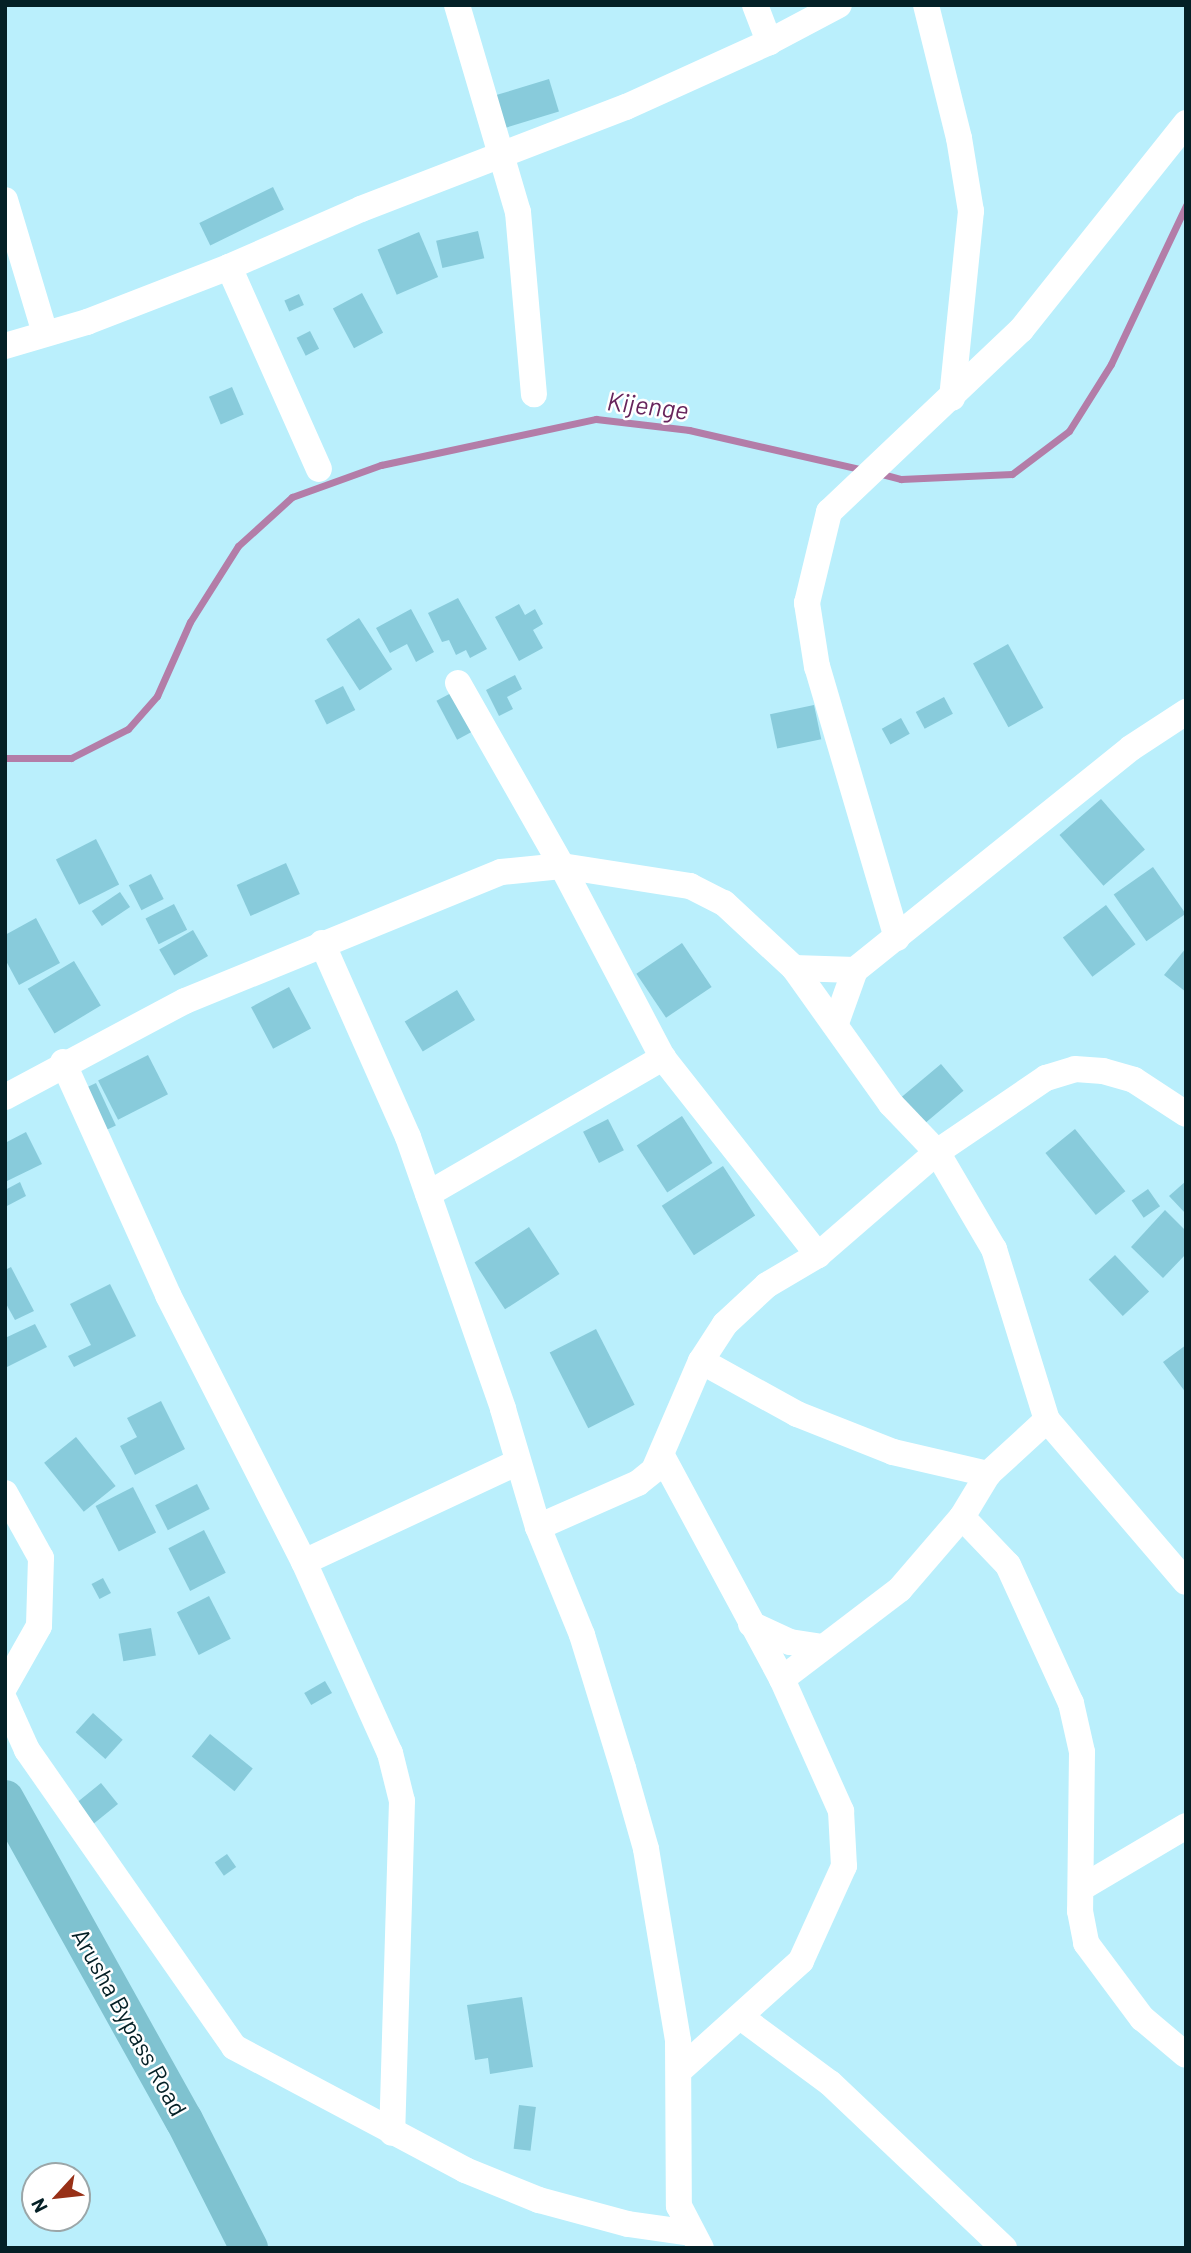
<!DOCTYPE html>
<html>
<head>
<meta charset="utf-8">
<style>
	body { margin:0 }
	#map { position:relative; width:1191px; height:2253px; overflow:hidden; background:#baeffc; font-family:Barlow,sans-serif }
	div>[style] { position:absolute }
	.stream>* { height:7px; margin:-3.5px; padding:0 3.5px; transform-origin:3.5px; border-radius:3.5px; background:#b37da8 }
	.building>* { inset:0; background:#88cbdb; transform-origin:0 0 }
	.street>* { height:26px; margin:-13px; padding:0 13px; transform-origin:13px; border-radius:13px; background:#fff }
	.primary>* { height:38px; margin:-19px; padding:0 19px; transform-origin:19px; border-radius:19px; background:#7fc2d0 }
	span { translate:-50% -50%; white-space:nowrap; text-align:center; line-height:1.15; -webkit-text-stroke:5px #fff; paint-order:stroke }
	.street-label { font-size:24px; color:#042026 }
	.water-label { font-size:26px; color:#67255d; font-style:italic }
	.frame { position:absolute; inset:0; border:7px solid #042026; pointer-events:none }
	.north { position:absolute; left:21px; top:2162px; width:70px; height:70px; box-sizing:border-box; background:#fff; border:2px solid #9ba6a8; border-radius:50%; rotate:243deg; font-size:19px; font-weight:700; line-height:28px; text-align:center; color:#042026 }
	.north::after { content:''; display:block; margin:auto; width:24px; height:32px; background:#983017; clip-path:polygon(50% 0,100% 100%,50% 72%,0 100%) }
</style>
</head>
<body>
<div id="map">
	<div class="stream">
		<div style="left:878px;top:473px;width:24px;rotate:15deg"></div>
		<div style="left:901px;top:479px;width:111px;rotate:-2.6deg"></div>
		<div style="left:1012px;top:474px;width:71px;rotate:-37deg"></div>
		<div style="left:1069px;top:431px;width:79px;rotate:-57.9deg"></div>
		<div style="left:1111px;top:364px;width:176px;rotate:-64.7deg"></div>
		<div style="left:5px;top:758px;width:66px"></div>
		<div style="left:71px;top:758px;width:64px;rotate:-27deg"></div>
		<div style="left:128px;top:729px;width:44px;rotate:-48.7deg"></div>
		<div style="left:157px;top:696px;width:81px;rotate:-66deg"></div>
		<div style="left:190px;top:622px;width:90px;rotate:-57.7deg"></div>
		<div style="left:238px;top:546px;width:73px;rotate:-42.2deg"></div>
		<div style="left:292px;top:497px;width:95px;rotate:-19.8deg"></div>
		<div style="left:381px;top:465px;width:220px;rotate:-12.1deg"></div>
		<div style="left:596px;top:419px;width:94px;rotate:6.7deg"></div>
		<div style="left:689px;top:430px;width:179px;rotate:12.9deg"></div>
	</div>
	<div class="building">
		<div style="left:549px;top:79px;width:34px;height:56px;rotate:73deg"></div>
		<div style="left:273px;top:187px;width:25px;height:82px;rotate:64deg"></div>
		<div style="left:478px;top:231px;width:28px;height:43px;rotate:77deg"></div>
		<div style="left:419px;top:232px;width:49px;height:45px;rotate:67deg"></div>
		<div style="left:362px;top:293px;width:45px;height:33px;rotate:62deg"></div>
		<div style="left:299px;top:294px;width:12px;height:16px;rotate:66deg"></div>
		<div style="left:310px;top:331px;width:20px;height:15px;rotate:63deg"></div>
		<div style="left:232px;top:387px;width:30px;height:25px;rotate:67deg"></div>
		<div style="clip-path:polygon(458px 598px,487px 649px,470px 658px,466px 650px,456px 655px,449px 640px,442px 642px,428px 613px)"></div>
		<div style="clip-path:polygon(519px 604px,525px 615px,535px 609px,543px 624px,533px 630px,543px 648px,519px 661px,495px 617px)"></div>
		<div style="clip-path:polygon(411px 609px,434px 652px,416px 662px,407px 644px,390px 653px,376px 628px)"></div>
		<div style="left:359px;top:618px;width:61px;height:39px;rotate:57deg"></div>
		<div style="left:1008px;top:644px;width:73px;height:40px;rotate:61deg"></div>
		<div style="clip-path:polygon(515px 675px,522px 689px,507px 697px,513px 709px,499px 716px,486px 690px)"></div>
		<div style="left:343px;top:686px;width:27px;height:32px;rotate:63deg"></div>
		<div style="left:455px;top:691px;width:44px;height:21px;rotate:62deg"></div>
		<div style="left:944px;top:697px;width:19px;height:32px;rotate:62deg"></div>
		<div style="left:814px;top:705px;width:35px;height:45px;rotate:78deg"></div>
		<div style="left:901px;top:718px;width:18px;height:22px;rotate:61deg"></div>
		<div style="left:1101px;top:799px;width:67px;height:55px;rotate:49deg"></div>
		<div style="left:96px;top:839px;width:51px;height:45px;rotate:63deg"></div>
		<div style="left:286px;top:863px;width:34px;height:54px;rotate:66deg"></div>
		<div style="left:1153px;top:867px;width:57px;height:48px;rotate:55deg"></div>
		<div style="left:151px;top:874px;width:28px;height:25px;rotate:63deg"></div>
		<div style="left:120px;top:892px;width:18px;height:34px;rotate:56deg"></div>
		<div style="left:174px;top:904px;width:29px;height:32px;rotate:63deg"></div>
		<div style="left:1106px;top:905px;width:49px;height:54px;rotate:53deg"></div>
		<div style="clip-path:polygon(36px 918px,60px 963px,19px 985px,5px 959px,5px 935px)"></div>
		<div style="left:193px;top:930px;width:30px;height:39px;rotate:60deg"></div>
		<div style="left:682px;top:943px;width:53px;height:55px;rotate:56deg"></div>
		<div style="clip-path:polygon(1186px 948px,1186px 992px,1164px 975px)"></div>
		<div style="left:74px;top:961px;width:52px;height:54px;rotate:59deg"></div>
		<div style="left:289px;top:987px;width:47px;height:43px;rotate:62deg"></div>
		<div style="left:457px;top:990px;width:35px;height:61px;rotate:59deg"></div>
		<div style="left:148px;top:1055px;width:44px;height:56px;rotate:63deg"></div>
		<div style="left:941px;top:1064px;width:35px;height:53px;rotate:50deg"></div>
		<div style="left:96px;top:1083px;width:47px;height:20px;rotate:65deg"></div>
		<div style="left:682px;top:1116px;width:56px;height:54px;rotate:57deg"></div>
		<div style="left:608px;top:1119px;width:35px;height:28px;rotate:63deg"></div>
		<div style="left:1075px;top:1129px;width:80px;height:38px;rotate:51deg"></div>
		<div style="clip-path:polygon(26px 1132px,42px 1164px,5px 1182px,5px 1143px)"></div>
		<div style="left:723px;top:1166px;width:59px;height:73px;rotate:57deg"></div>
		<div style="clip-path:polygon(1186px 1181px,1186px 1214px,1169px 1196px)"></div>
		<div style="clip-path:polygon(20px 1182px,26px 1196px,5px 1207px,5px 1190px)"></div>
		<div style="left:1148px;top:1189px;width:21px;height:20px;rotate:55deg"></div>
		<div style="clip-path:polygon(1165px 1210px,1186px 1231px,1186px 1254px,1163px 1278px,1131px 1247px)"></div>
		<div style="left:529px;top:1227px;width:56px;height:65px;rotate:57deg"></div>
		<div style="left:1115px;top:1255px;width:50px;height:36px;rotate:47deg"></div>
		<div style="clip-path:polygon(11px 1267px,34px 1311px,15px 1320px,5px 1302px,5px 1270px)"></div>
		<div style="clip-path:polygon(110px 1284px,136px 1336px,74px 1367px,68px 1356px,91px 1345px,70px 1304px)"></div>
		<div style="clip-path:polygon(35px 1324px,47px 1347px,5px 1368px,5px 1338px)"></div>
		<div style="left:596px;top:1329px;width:85px;height:52px;rotate:63deg"></div>
		<div style="clip-path:polygon(1186px 1345px,1186px 1393px,1163px 1362px)"></div>
		<div style="clip-path:polygon(161px 1401px,185px 1449px,135px 1475px,120px 1446px,137px 1437px,127px 1418px)"></div>
		<div style="left:76px;top:1437px;width:63px;height:41px;rotate:51deg"></div>
		<div style="left:197px;top:1484px;width:28px;height:47px;rotate:63deg"></div>
		<div style="left:133px;top:1487px;width:51px;height:42px;rotate:63deg"></div>
		<div style="left:204px;top:1530px;width:48px;height:40px;rotate:63deg"></div>
		<div style="left:103px;top:1578px;width:17px;height:13px;rotate:62deg"></div>
		<div style="left:209px;top:1596px;width:48px;height:36px;rotate:63deg"></div>
		<div style="left:151px;top:1628px;width:28px;height:33px;rotate:80deg"></div>
		<div style="left:325px;top:1681px;width:14px;height:24px;rotate:60deg"></div>
		<div style="left:93px;top:1713px;width:40px;height:26px;rotate:42deg"></div>
		<div style="left:210px;top:1734px;width:55px;height:29px;rotate:39deg"></div>
		<div style="left:101px;top:1783px;width:27px;height:31px;rotate:51deg"></div>
		<div style="left:227px;top:1854px;width:16px;height:15px;rotate:55deg"></div>
		<div style="clip-path:polygon(522px 1997px,533px 2067px,490px 2074px,488px 2058px,475px 2060px,467px 2005px)"></div>
		<div style="left:519px;top:2105px;width:17px;height:44px;rotate:7deg"></div>
	</div>
	<div class="street">
		<div style="left:457px;top:5px;width:216px;rotate:73.6deg"></div>
		<div style="left:518px;top:212px;width:183px;rotate:85deg"></div>
		<div style="left:755px;top:5px;width:40px;rotate:69deg"></div>
		<div style="left:926px;top:5px;width:137px;rotate:76.1deg"></div>
		<div style="left:959px;top:138px;width:74px;rotate:80.7deg"></div>
		<div style="left:971px;top:211px;width:188px;rotate:95.8deg"></div>
		<div style="left:5px;top:200px;width:139px;rotate:73.3deg"></div>
		<div style="left:229px;top:267px;width:221px;rotate:66deg"></div>
		<div style="left:5px;top:346px;width:85px;rotate:-16.3deg"></div>
		<div style="left:87px;top:322px;width:152px;rotate:-21.2deg"></div>
		<div style="left:229px;top:267px;width:144px;rotate:-23.7deg"></div>
		<div style="left:361px;top:209px;width:284px;rotate:-21.1deg"></div>
		<div style="left:626px;top:107px;width:157px;rotate:-24.4deg"></div>
		<div style="left:769px;top:42px;width:79px;rotate:-27.9deg"></div>
		<div style="left:458px;top:683px;width:210px;rotate:60.4deg"></div>
		<div style="left:562px;top:866px;width:217px;rotate:62.3deg"></div>
		<div style="left:663px;top:1058px;width:251px;rotate:51.8deg"></div>
		<div style="left:897px;top:938px;width:283px;rotate:-106.4deg"></div>
		<div style="left:817px;top:667px;width:65px;rotate:-98.9deg"></div>
		<div style="left:807px;top:603px;width:94px;rotate:-76.4deg"></div>
		<div style="left:829px;top:512px;width:265px;rotate:-43.5deg"></div>
		<div style="left:1021px;top:330px;width:265px;rotate:-51.4deg"></div>
		<div style="left:322px;top:943px;width:212px;rotate:66.1deg"></div>
		<div style="left:408px;top:1137px;width:288px;rotate:70.7deg"></div>
		<div style="left:503px;top:1409px;width:123px;rotate:73.5deg"></div>
		<div style="left:538px;top:1527px;width:117px;rotate:67.8deg"></div>
		<div style="left:582px;top:1635px;width:139px;rotate:72.9deg"></div>
		<div style="left:623px;top:1768px;width:84px;rotate:74.1deg"></div>
		<div style="left:646px;top:1849px;width:195px;rotate:80.5deg"></div>
		<div style="left:678px;top:2041px;width:165px;rotate:89.7deg"></div>
		<div style="left:679px;top:2206px;width:47px;rotate:62.4deg"></div>
		<div style="left:794px;top:968px;width:61px;rotate:1.9deg"></div>
		<div style="left:836px;top:1023px;width:56px;rotate:-70.3deg"></div>
		<div style="left:855px;top:970px;width:354px;rotate:-38.8deg"></div>
		<div style="left:1131px;top:748px;width:66px;rotate:-33.2deg"></div>
		<div style="left:63px;top:1062px;width:256px;rotate:65.7deg"></div>
		<div style="left:168px;top:1295px;width:300px;rotate:63deg"></div>
		<div style="left:304px;top:1562px;width:209px;rotate:65.8deg"></div>
		<div style="left:390px;top:1753px;width:49px;rotate:76deg"></div>
		<div style="left:402px;top:1801px;width:332px;rotate:91.7deg"></div>
		<div style="left:5px;top:1097px;width:204px;rotate:-28.1deg"></div>
		<div style="left:185px;top:1001px;width:341px;rotate:-22.2deg"></div>
		<div style="left:501px;top:872px;width:61px;rotate:-5.6deg"></div>
		<div style="left:562px;top:866px;width:130px;rotate:8.9deg"></div>
		<div style="left:690px;top:886px;width:38px;rotate:27deg"></div>
		<div style="left:724px;top:903px;width:96px;rotate:42.9deg"></div>
		<div style="left:794px;top:968px;width:167px;rotate:54.5deg"></div>
		<div style="left:891px;top:1104px;width:66px;rotate:46.2deg"></div>
		<div style="left:937px;top:1152px;width:113px;rotate:59.6deg"></div>
		<div style="left:994px;top:1249px;width:179px;rotate:72.8deg"></div>
		<div style="left:1047px;top:1420px;width:213px;rotate:49.4deg"></div>
		<div style="left:428px;top:1194px;width:272px;rotate:-30.1deg"></div>
		<div style="left:701px;top:1361px;width:110px;rotate:28.9deg"></div>
		<div style="left:797px;top:1414px;width:103px;rotate:21.6deg"></div>
		<div style="left:893px;top:1452px;width:98px;rotate:13deg"></div>
		<div style="left:662px;top:1456px;width:253px;rotate:61.7deg"></div>
		<div style="left:782px;top:1679px;width:145px;rotate:65.9deg"></div>
		<div style="left:841px;top:1811px;width:55px;rotate:86.9deg"></div>
		<div style="left:844px;top:1866px;width:104px;rotate:114.4deg"></div>
		<div style="left:801px;top:1961px;width:163px;rotate:138deg"></div>
		<div style="left:5px;top:1493px;width:74px;rotate:61deg"></div>
		<div style="left:41px;top:1558px;width:68px;rotate:91.7deg"></div>
		<div style="left:39px;top:1626px;width:69px;rotate:119.5deg"></div>
		<div style="left:962px;top:1517px;width:66px;rotate:46.2deg"></div>
		<div style="left:1008px;top:1565px;width:152px;rotate:65.5deg"></div>
		<div style="left:1071px;top:1703px;width:50px;rotate:77.3deg"></div>
		<div style="left:1082px;top:1752px;width:159px;rotate:90.7deg"></div>
		<div style="left:1080px;top:1911px;width:33px;rotate:79deg"></div>
		<div style="left:1086px;top:1943px;width:94px;rotate:53.3deg"></div>
		<div style="left:1142px;top:2018px;width:57px;rotate:40.1deg"></div>
		<div style="left:538px;top:1527px;width:109px;rotate:-23.7deg"></div>
		<div style="left:638px;top:1483px;width:21px;rotate:-39deg"></div>
		<div style="left:654px;top:1470px;width:119px;rotate:-66.7deg"></div>
		<div style="left:701px;top:1361px;width:44px;rotate:-57deg"></div>
		<div style="left:725px;top:1324px;width:57px;rotate:-42.9deg"></div>
		<div style="left:767px;top:1285px;width:59px;rotate:-30.5deg"></div>
		<div style="left:818px;top:1255px;width:157px;rotate:-40.9deg"></div>
		<div style="left:937px;top:1152px;width:132px;rotate:-34.2deg"></div>
		<div style="left:1046px;top:1078px;width:30px;rotate:-17deg"></div>
		<div style="left:1075px;top:1069px;width:28px;rotate:4deg"></div>
		<div style="left:1103px;top:1071px;width:32px;rotate:16deg"></div>
		<div style="left:1134px;top:1080px;width:62px;rotate:33.2deg"></div>
		<div style="left:304px;top:1562px;width:236px;rotate:-25deg"></div>
		<div style="left:751px;top:1624px;width:43px;rotate:24.8deg"></div>
		<div style="left:790px;top:1642px;width:33px;rotate:9deg"></div>
		<div style="left:782px;top:1679px;width:148px;rotate:-37.3deg"></div>
		<div style="left:900px;top:1589px;width:95px;rotate:-49.3deg"></div>
		<div style="left:962px;top:1517px;width:50px;rotate:-58.8deg"></div>
		<div style="left:988px;top:1474px;width:80px;rotate:-42.5deg"></div>
		<div style="left:5px;top:1701px;width:54px;rotate:65.8deg"></div>
		<div style="left:27px;top:1750px;width:362px;rotate:55.1deg"></div>
		<div style="left:234px;top:2047px;width:262px;rotate:28deg"></div>
		<div style="left:465px;top:2170px;width:80px;rotate:22.1deg"></div>
		<div style="left:539px;top:2200px;width:92px;rotate:15.1deg"></div>
		<div style="left:628px;top:2224px;width:65px;rotate:8deg"></div>
		<div style="left:1083px;top:1887px;width:120px;rotate:-30.6deg"></div>
		<div style="left:742px;top:2018px;width:109px;rotate:36.5deg"></div>
		<div style="left:830px;top:2083px;width:240px;rotate:43.5deg"></div>
	</div>
	<div class="primary">
		<div style="left:5px;top:1799px;width:368px;rotate:60.9deg"></div>
		<div style="left:184px;top:2120px;width:144px;rotate:63.1deg"></div>
	</div>
	<div class="street-label">
		<span style="left:130px;top:2022px;rotate:61deg">Arusha Bypass Road</span>
	</div>
	<div class="water-label">
		<span style="left:648px;top:405px;rotate:7deg">Kijenge</span>
	</div>
	<div class="frame"></div>
	<div class="north">N</div>
</div>
</body>
</html>
